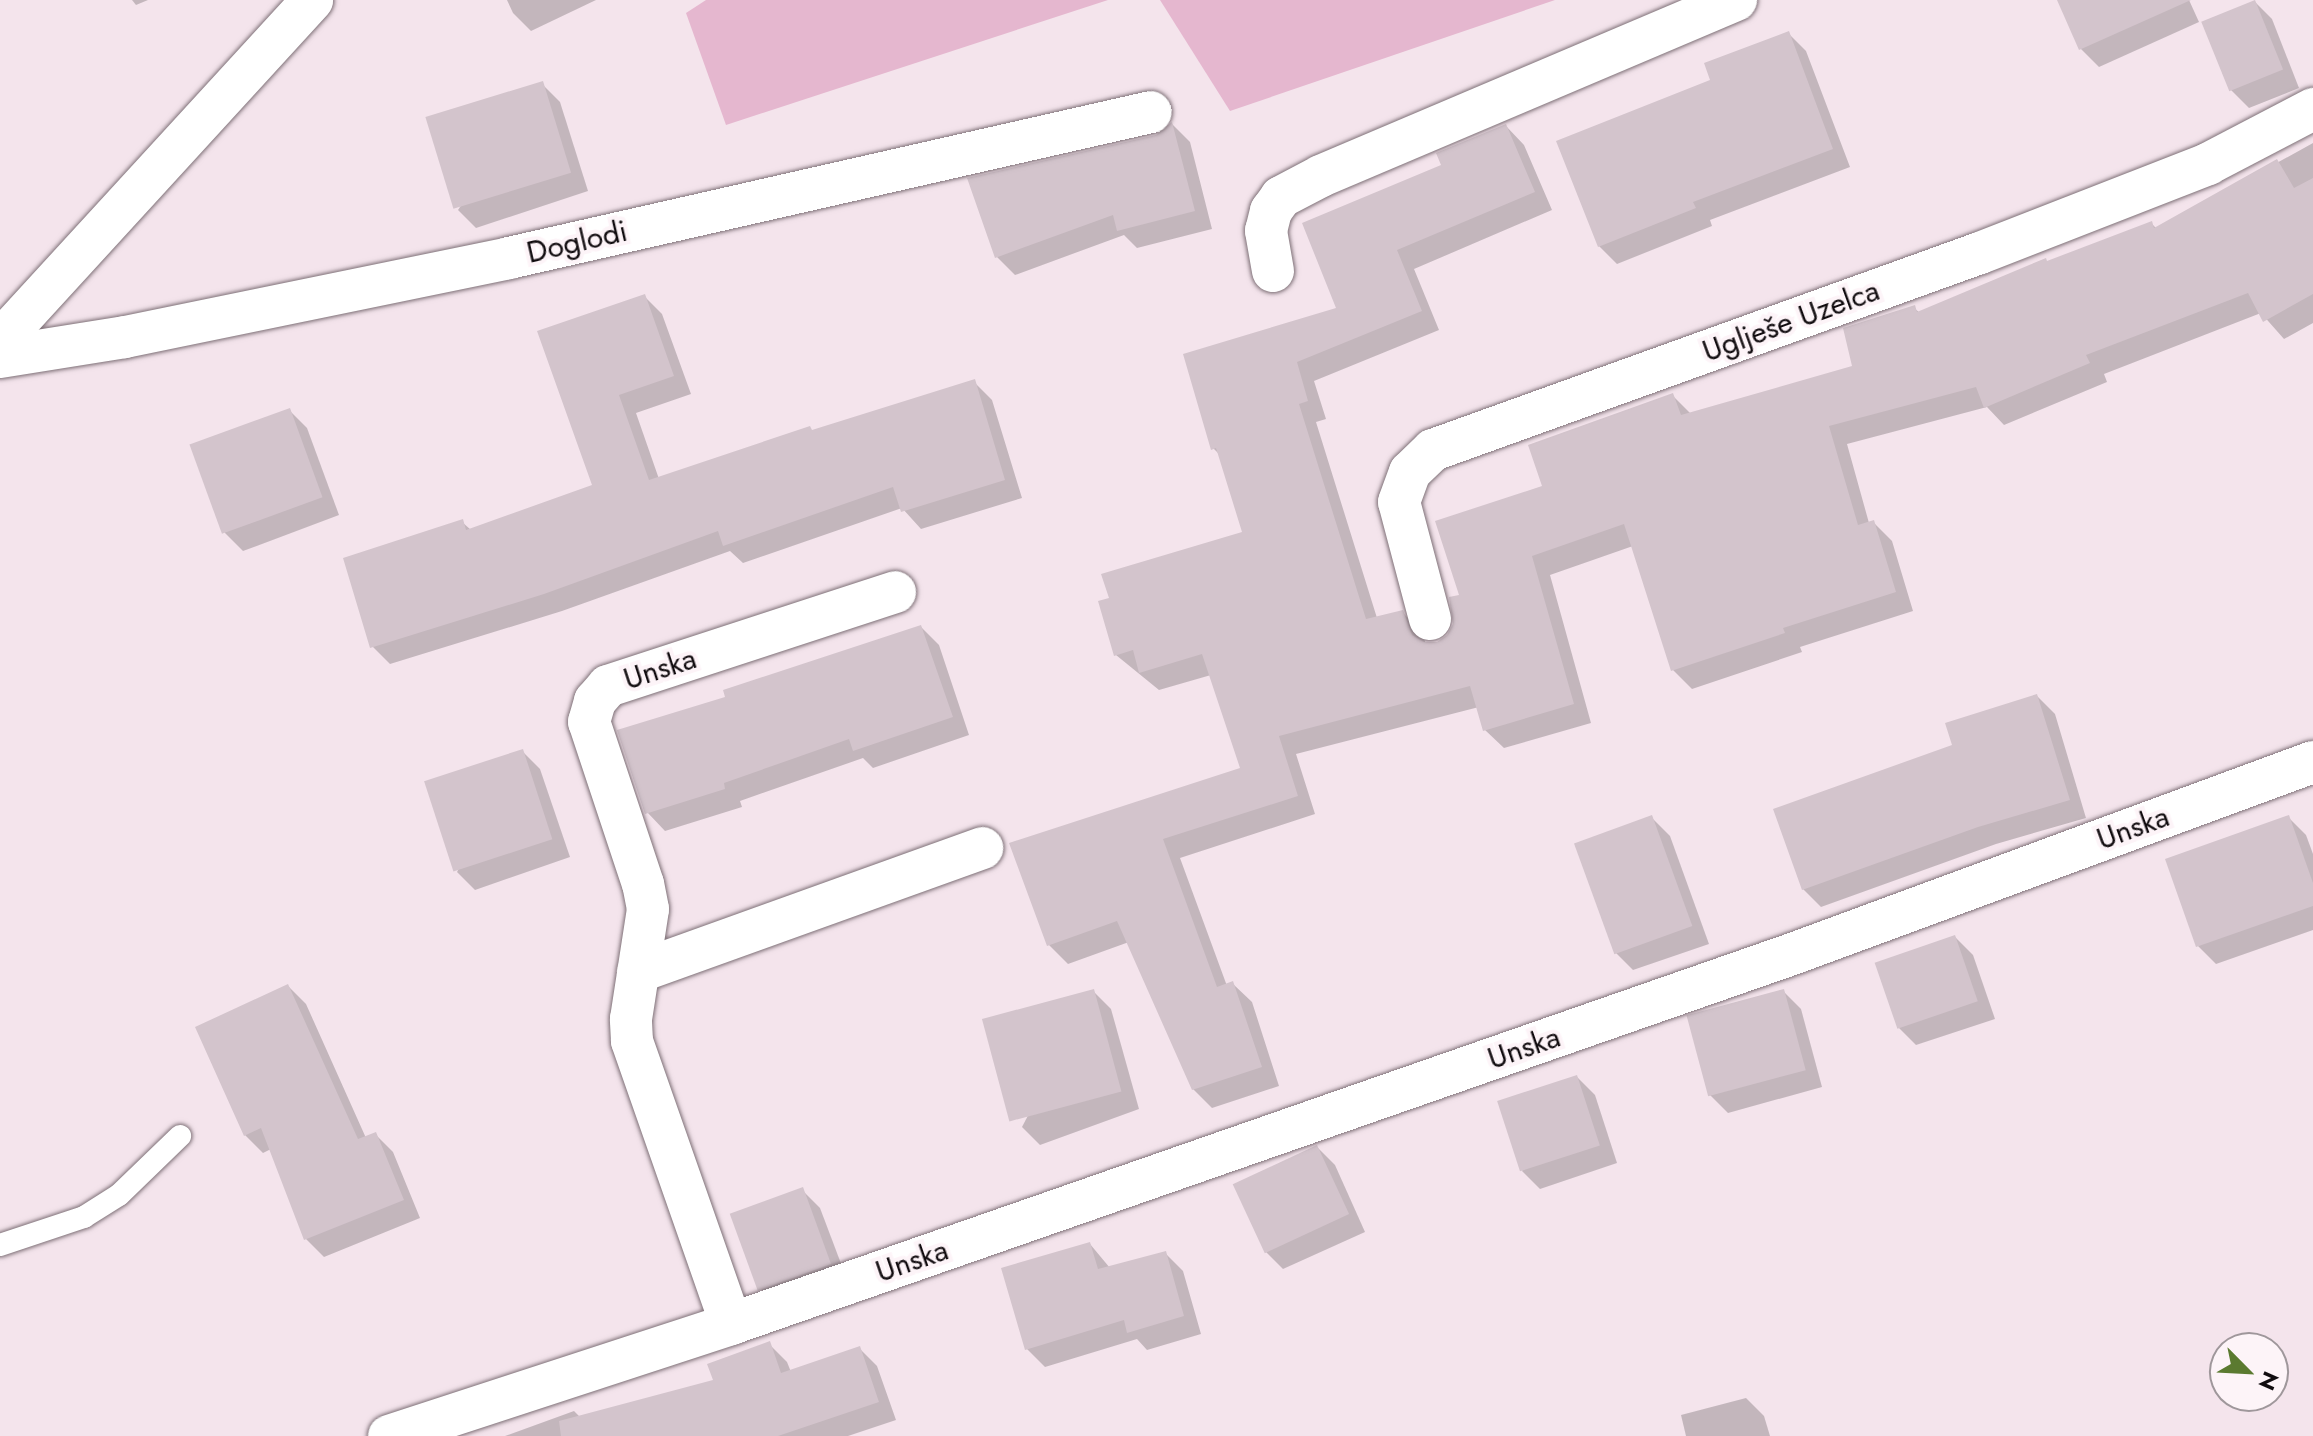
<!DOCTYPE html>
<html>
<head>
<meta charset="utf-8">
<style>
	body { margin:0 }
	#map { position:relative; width:2313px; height:1436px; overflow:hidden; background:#f4e4ec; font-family:Jost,sans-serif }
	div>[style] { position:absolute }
	.green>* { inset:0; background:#e5b7cf }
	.shadow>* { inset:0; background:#0003 }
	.building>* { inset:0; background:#d3c4cc; transform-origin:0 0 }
	.roads { filter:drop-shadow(0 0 2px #7e7077) drop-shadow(0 0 2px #7e7077) }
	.lane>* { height:22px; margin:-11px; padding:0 11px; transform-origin:11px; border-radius:11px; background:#fff }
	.street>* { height:42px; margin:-21px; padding:0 21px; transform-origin:21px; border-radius:21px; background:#fff }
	span { translate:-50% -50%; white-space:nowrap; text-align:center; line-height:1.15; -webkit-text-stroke:8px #fdf4f8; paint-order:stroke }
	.street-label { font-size:30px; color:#110c0f }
	.north { position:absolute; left:2209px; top:1332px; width:80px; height:80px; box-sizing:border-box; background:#fdf4f8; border:2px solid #9f979b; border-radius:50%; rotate:114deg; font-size:22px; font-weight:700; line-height:32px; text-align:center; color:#110c0f }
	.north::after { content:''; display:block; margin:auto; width:28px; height:36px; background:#5b7a30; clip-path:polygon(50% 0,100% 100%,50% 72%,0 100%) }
</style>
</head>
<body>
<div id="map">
	<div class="green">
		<div style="clip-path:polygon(706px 0,1108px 0,726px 125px,686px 13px)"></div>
		<div style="clip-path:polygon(1160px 0,1555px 0,1230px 111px)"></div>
	</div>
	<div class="shadow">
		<div style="clip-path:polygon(132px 0,148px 0,136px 5px)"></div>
		<div style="clip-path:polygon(507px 0,596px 0,531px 31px,513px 13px)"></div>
		<div style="clip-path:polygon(2059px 0,2189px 0,2199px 22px,2099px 67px,2081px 49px)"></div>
		<div style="clip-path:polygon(2254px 1px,2272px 19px,2299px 88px,2249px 108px,2231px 90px)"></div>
		<div style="clip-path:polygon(1788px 33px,1806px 51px,1850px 167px,1710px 220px,1712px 226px,1617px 264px,1599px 246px,1713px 81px)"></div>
		<div style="clip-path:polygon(542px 84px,560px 102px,588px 191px,476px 228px,458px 210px)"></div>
		<div style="clip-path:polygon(1172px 124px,1190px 142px,1212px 229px,1137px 248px,1124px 235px,1015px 275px,997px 257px)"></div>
		<div style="clip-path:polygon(1506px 126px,1524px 145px,1552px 210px,1414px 269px,1439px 330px,1314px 381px,1326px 419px,1316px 422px,1377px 618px,1402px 612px,1421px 631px,1426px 644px,1436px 644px,1448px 638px,1455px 626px,1461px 596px,1545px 487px,1672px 395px,1691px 414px,1855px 367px,1914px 308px,1920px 313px,2151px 223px,2157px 229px,2313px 143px,2313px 323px,2284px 339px,2261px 313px,2104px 374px,2107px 382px,2004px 425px,1987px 407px,1847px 444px,1869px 523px,1873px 522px,1892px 541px,1913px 611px,1800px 647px,1802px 652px,1692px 689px,1673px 670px,1633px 546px,1550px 575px,1591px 723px,1504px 748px,1485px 730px,1479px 707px,1296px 754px,1315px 814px,1180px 858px,1227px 986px,1233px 984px,1252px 1002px,1279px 1086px,1212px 1108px,1193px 1089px,1129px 942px,1068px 964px,1049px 945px,1011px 844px,1242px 769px,1211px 675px,1159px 690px,1116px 655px,1245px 533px,1221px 456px,1213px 448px,1339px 309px,1444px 166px)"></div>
		<div style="clip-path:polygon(644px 296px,662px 314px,691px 394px,636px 413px,659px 479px,974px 382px,992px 400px,1022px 498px,921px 529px,902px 508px,743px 563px,730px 551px,562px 611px,390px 664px,372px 646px,462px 522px,471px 530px,594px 486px)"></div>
		<div style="clip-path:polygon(289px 410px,307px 428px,339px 515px,243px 551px,225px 533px,193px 447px)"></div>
		<div style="clip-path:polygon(921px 627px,939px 645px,969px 735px,873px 768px,863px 758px,740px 801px,742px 807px,665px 831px,647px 812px,728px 699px,725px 692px)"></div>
		<div style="clip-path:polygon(2037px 696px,2055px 714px,2086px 818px,1996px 844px,1821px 907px,1803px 889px,1955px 746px)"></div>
		<div style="clip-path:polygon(522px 751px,540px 769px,570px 857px,475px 890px,457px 872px)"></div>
		<div style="clip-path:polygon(2288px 817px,2306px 835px,2313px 854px,2313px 930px,2216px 964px,2198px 946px)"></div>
		<div style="clip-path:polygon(1652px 818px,1670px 836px,1709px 944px,1633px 970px,1615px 952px)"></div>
		<div style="clip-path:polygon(1955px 937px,1973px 955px,1995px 1019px,1916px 1045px,1898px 1027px)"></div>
		<div style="clip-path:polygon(288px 986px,306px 1004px,366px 1138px,375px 1134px,393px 1152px,420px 1218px,324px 1257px,306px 1239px,271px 1149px,263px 1153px,245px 1135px)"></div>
		<div style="clip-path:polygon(1093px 991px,1111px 1009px,1139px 1109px,1040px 1145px,1022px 1127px)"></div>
		<div style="clip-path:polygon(1783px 991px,1801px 1009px,1822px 1087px,1728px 1113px,1710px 1095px)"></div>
		<div style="clip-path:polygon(1577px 1077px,1595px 1095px,1617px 1163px,1540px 1189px,1522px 1171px)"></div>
		<div style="clip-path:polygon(1317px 1147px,1335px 1165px,1365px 1232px,1283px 1269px,1265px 1251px)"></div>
		<div style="clip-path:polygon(802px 1190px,820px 1208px,848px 1282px,778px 1306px,760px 1288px)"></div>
		<div style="clip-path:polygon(1090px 1244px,1110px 1268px,1165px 1253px,1183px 1271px,1201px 1334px,1147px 1350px,1137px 1339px,1045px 1367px,1027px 1349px)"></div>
		<div style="clip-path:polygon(769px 1344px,787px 1362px,791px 1372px,859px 1348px,877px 1366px,896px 1420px,848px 1436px,505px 1436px,574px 1411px,581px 1418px,716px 1382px)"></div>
		<div style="clip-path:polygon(1746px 1398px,1764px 1416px,1770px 1436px,1686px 1436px,1681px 1415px)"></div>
	</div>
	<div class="building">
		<div style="clip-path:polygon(2057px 0,2191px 0,2079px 50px)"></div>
		<div style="left:2255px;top:0;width:75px;height:58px;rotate:68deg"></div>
		<div style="clip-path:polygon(1789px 31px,1833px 149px,1693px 202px,1696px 208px,1598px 247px,1556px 141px,1710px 80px,1704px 63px)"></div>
		<div style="left:543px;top:81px;width:96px;height:123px;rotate:73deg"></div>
		<div style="clip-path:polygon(1172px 122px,1195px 211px,1117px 231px,1113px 215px,995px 258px,967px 178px,1156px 135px)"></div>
		<div style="clip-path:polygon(1506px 124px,1535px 192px,1397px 250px,1422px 311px,1297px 362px,1308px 401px,1299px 404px,1366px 619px,1403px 610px,1412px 635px,1424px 642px,1437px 642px,1447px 635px,1453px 624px,1449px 597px,1459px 595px,1435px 521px,1542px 486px,1528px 445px,1673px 393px,1681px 415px,1852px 366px,1843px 328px,1915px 305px,1917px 312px,2046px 258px,2047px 261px,2152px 221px,2154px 228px,2277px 159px,2294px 188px,2313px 178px,2313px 294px,2263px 322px,2248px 293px,2086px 355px,2090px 363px,1984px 408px,1976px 387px,1829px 426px,1858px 525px,1874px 520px,1896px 592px,1783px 628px,1785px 633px,1671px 671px,1624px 524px,1532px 556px,1574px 704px,1483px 731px,1470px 686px,1279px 736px,1298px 796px,1163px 839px,1217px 987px,1233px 981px,1262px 1067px,1192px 1090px,1117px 921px,1047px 946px,1009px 843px,1240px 768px,1202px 654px,1139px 673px,1133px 650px,1114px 656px,1098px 601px,1109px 598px,1101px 574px,1242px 532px,1216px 448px,1211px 450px,1183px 354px,1336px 308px,1302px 223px,1441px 165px,1436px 153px)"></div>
		<div style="clip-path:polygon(645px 294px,674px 376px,619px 395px,649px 480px,810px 426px,812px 430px,975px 379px,1005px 480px,901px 512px,893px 487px,723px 546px,718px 531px,544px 594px,370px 648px,343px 558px,463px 519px,466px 530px,592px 485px,537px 331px)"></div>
		<div style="left:290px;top:408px;width:95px;height:107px;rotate:70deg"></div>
		<div style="clip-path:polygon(921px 625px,953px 717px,853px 751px,849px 739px,724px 783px,725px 789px,645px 814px,617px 730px,725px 697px,723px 690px)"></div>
		<div style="clip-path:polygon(2037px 694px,2070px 800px,1978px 827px,1802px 890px,1773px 809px,1952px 745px,1945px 723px)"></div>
		<div style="left:523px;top:749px;width:95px;height:104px;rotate:72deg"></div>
		<div style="left:1652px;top:815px;width:118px;height:83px;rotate:70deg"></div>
		<div style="clip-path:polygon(2289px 815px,2313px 883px,2313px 906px,2196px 947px,2165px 859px)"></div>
		<div style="left:1955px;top:935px;width:70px;height:85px;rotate:71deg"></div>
		<div style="clip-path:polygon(288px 984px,358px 1139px,376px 1132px,404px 1200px,304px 1240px,261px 1128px,244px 1136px,195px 1027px)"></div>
		<div style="left:1094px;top:989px;width:106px;height:116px;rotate:75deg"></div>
		<div style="left:1784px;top:989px;width:84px;height:101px;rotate:75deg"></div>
		<div style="left:1577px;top:1075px;width:74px;height:84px;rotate:72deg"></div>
		<div style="left:1317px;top:1145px;width:76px;height:93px;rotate:65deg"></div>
		<div style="left:803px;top:1187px;width:82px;height:78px;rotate:70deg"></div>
		<div style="clip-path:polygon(1090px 1242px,1098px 1269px,1166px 1251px,1184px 1316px,1127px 1333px,1124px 1320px,1025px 1350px,1001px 1268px)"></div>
		<div style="clip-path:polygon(770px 1341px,781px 1373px,860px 1346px,879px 1402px,778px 1436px,561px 1436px,559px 1421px,713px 1380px,707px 1364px)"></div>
	</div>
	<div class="roads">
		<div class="lane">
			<div style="left:0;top:1245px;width:89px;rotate:-18.4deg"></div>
			<div style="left:84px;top:1217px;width:41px;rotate:-32.2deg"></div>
			<div style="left:119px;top:1195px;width:85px;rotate:-44deg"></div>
		</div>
		<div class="street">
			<div style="left:1273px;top:271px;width:41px;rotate:-99.9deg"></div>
			<div style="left:1266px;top:231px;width:21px;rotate:-76deg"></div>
			<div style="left:1271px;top:211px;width:17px;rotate:-54deg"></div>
			<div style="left:1281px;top:197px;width:45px;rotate:-27.7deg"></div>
			<div style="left:1321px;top:176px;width:451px;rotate:-23deg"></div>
			<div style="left:0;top:341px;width:462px;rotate:-47.5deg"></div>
			<div style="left:0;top:357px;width:127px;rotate:-9.1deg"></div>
			<div style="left:125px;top:337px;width:392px;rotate:-11.6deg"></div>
			<div style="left:509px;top:258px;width:658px;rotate:-12.81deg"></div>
			<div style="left:1430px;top:619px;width:121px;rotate:-104.8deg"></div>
			<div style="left:1399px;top:502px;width:32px;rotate:-70deg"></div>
			<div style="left:1410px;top:472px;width:32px;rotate:-44deg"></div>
			<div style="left:1433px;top:450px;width:581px;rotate:-19.81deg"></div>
			<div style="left:1980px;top:253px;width:245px;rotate:-21.3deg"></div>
			<div style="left:2208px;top:164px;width:119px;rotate:-27.6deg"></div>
			<div style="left:638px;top:972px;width:366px;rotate:-19.8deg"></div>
			<div style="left:731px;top:1324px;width:300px;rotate:-109.3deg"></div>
			<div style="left:632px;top:1041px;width:22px;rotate:-93deg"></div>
			<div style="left:631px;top:1019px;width:111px;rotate:-81.2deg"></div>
			<div style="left:648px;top:909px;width:25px;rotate:-101deg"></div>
			<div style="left:643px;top:884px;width:171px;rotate:-108.4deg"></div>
			<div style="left:589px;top:722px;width:22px;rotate:-74deg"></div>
			<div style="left:595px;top:701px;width:20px;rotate:-49deg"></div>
			<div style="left:608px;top:686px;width:302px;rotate:-18.1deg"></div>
			<div style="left:389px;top:1436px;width:360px;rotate:-18.1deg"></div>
			<div style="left:731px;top:1324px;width:1127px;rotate:-19.22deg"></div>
			<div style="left:1795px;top:953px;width:552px;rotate:-20.24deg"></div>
		</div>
	</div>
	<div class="street-label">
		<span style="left:577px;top:242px;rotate:-13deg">Doglodi</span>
		<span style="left:1791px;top:321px;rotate:-20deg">Uglješe Uzelca</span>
		<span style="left:660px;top:669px;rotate:-18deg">Unska</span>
		<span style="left:2133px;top:828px;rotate:-20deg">Unska</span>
		<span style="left:1524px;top:1048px;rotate:-19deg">Unska</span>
		<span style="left:912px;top:1261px;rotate:-19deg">Unska</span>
	</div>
	<div class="north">N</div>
</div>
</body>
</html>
